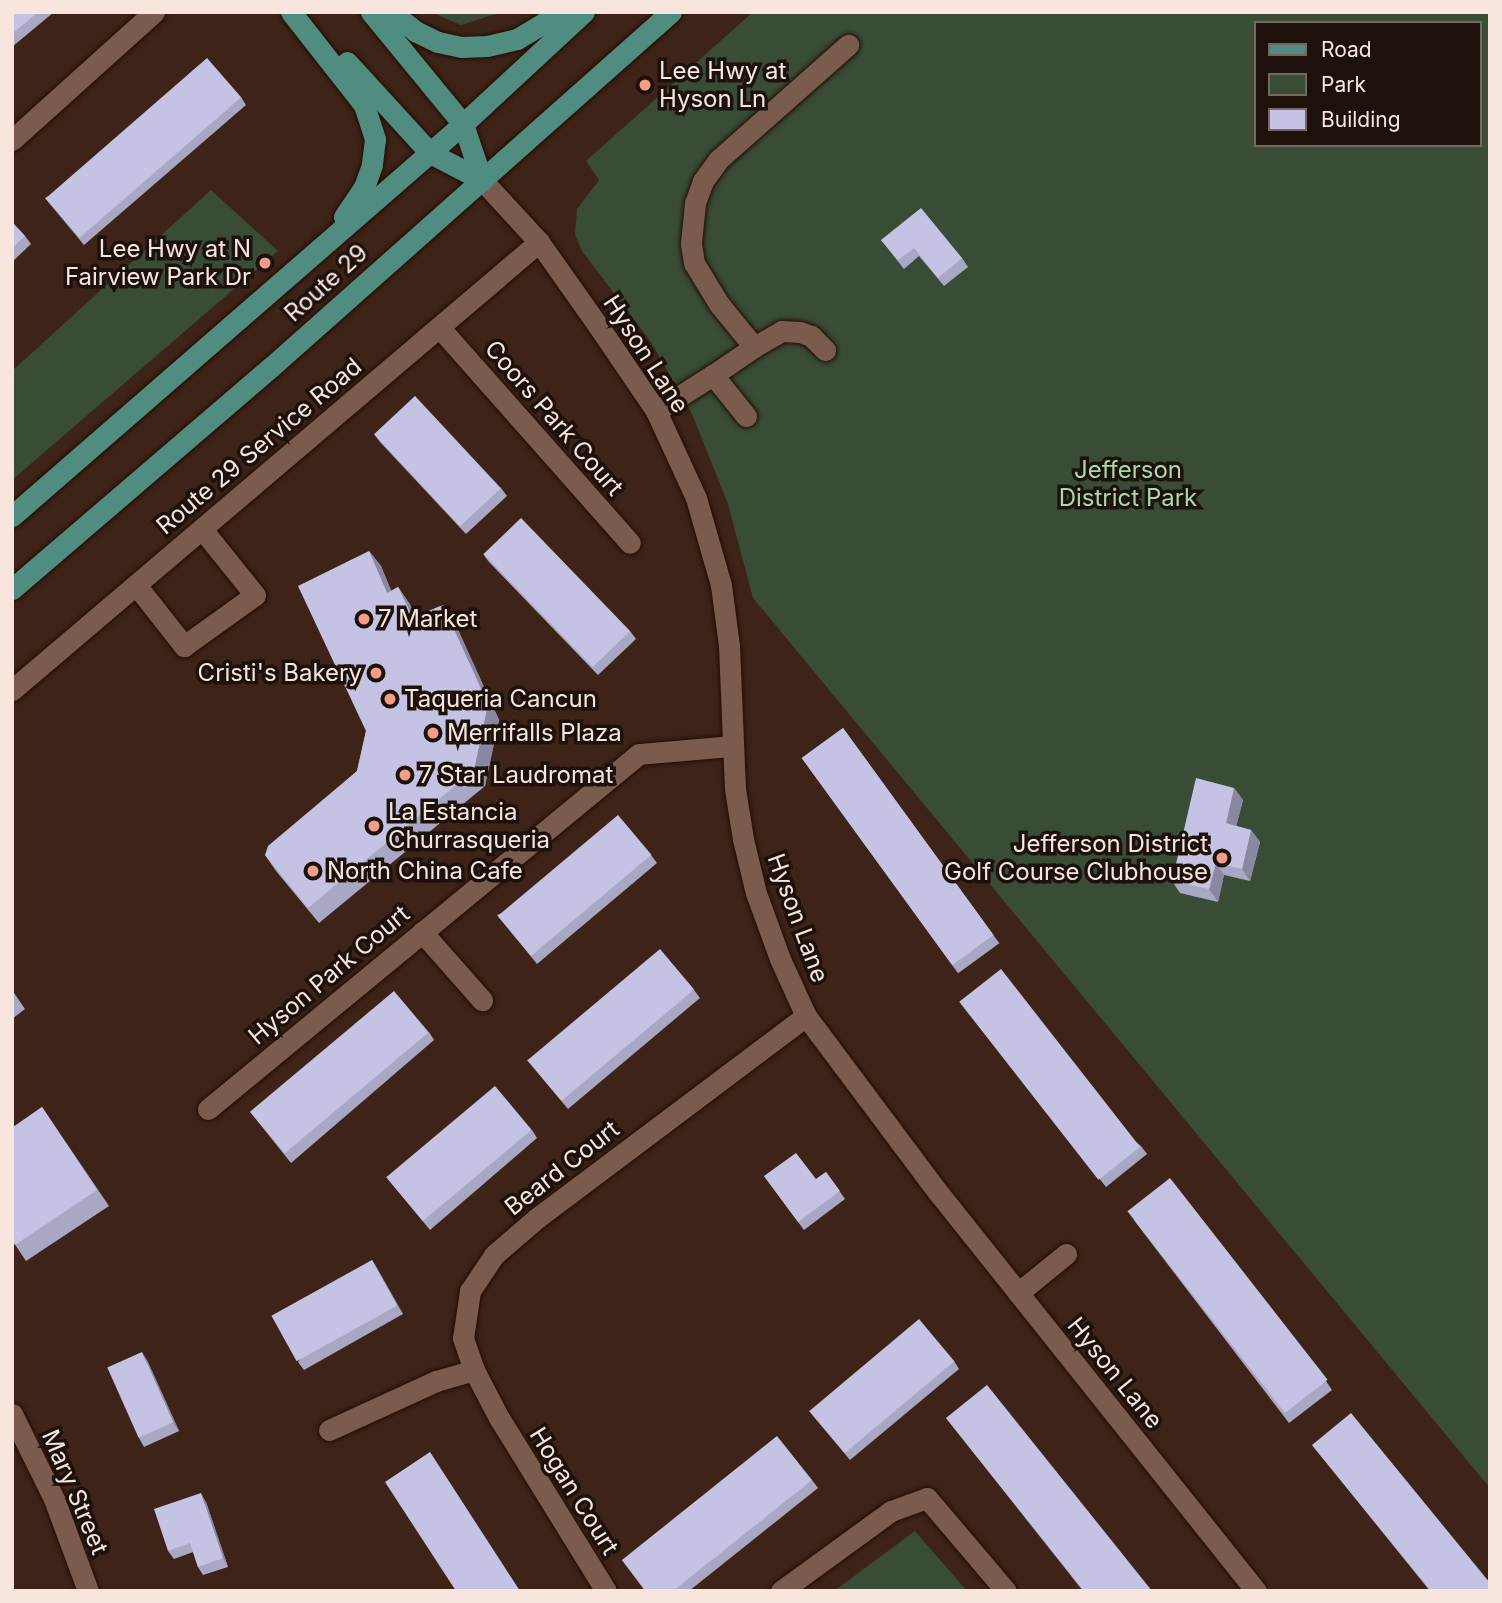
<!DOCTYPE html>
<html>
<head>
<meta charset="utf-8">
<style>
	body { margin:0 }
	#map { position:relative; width:1502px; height:1603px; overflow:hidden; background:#3e2418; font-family:Inter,sans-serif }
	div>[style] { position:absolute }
	.green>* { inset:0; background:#384c36 }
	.roads { filter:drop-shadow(0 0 2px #240d02) drop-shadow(0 0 2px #240d02) }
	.minor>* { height:21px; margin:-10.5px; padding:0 10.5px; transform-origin:10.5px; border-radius:10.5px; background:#7a5c4e }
	.major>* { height:21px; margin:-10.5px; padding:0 10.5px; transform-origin:10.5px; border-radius:10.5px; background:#518c80 }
	.wall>* { inset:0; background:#a9a8c4; transform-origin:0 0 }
	.shaded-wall>* { inset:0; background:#8a88a0 }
	.building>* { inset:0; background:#c5c3e4; transform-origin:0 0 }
	.dots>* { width:19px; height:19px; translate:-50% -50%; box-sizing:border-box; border:4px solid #1d110b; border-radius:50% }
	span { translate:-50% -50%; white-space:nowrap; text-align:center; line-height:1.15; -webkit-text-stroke:7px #1d110b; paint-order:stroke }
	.poi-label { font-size:24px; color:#f8e6de }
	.left { translate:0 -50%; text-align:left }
	.right { translate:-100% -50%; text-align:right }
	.street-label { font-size:24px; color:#f8e6de }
	.park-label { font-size:24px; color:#a9daa5 }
	.frame { position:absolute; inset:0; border:14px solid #f8e6de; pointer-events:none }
	.legend { position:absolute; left:1254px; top:21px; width:228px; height:126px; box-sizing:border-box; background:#1d110b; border:2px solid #75665f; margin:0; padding:9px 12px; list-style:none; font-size:21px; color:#f8e6de }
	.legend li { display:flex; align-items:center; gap:14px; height:35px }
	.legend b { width:35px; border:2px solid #75665f }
</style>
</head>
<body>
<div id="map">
	<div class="green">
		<div style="clip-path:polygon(431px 12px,502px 12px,461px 25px)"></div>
		<div style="clip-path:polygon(evenodd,753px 12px,1490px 12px,1490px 1488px,753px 598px,728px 504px,692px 414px,651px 342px,582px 251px,575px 234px,577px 209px,599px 180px,586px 161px,753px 12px,1255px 23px,1479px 23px,1479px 145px,1255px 145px,1255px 23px)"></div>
		<div style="clip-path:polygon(211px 190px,278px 251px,12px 480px,12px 371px)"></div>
		<div style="clip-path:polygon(915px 1531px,967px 1591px,834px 1591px)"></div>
	</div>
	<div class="roads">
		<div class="minor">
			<div style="left:12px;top:140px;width:191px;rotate:-42deg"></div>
			<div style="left:482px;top:180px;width:84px;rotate:47.4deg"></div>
			<div style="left:539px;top:242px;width:104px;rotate:54.8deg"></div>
			<div style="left:599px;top:327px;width:102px;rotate:55.8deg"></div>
			<div style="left:656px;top:411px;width:96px;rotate:65.3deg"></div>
			<div style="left:696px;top:498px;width:91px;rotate:74deg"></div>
			<div style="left:721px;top:585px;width:62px;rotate:82.5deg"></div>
			<div style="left:729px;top:646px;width:143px;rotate:87.6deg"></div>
			<div style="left:735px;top:789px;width:51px;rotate:80.9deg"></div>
			<div style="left:743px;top:839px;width:56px;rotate:76.5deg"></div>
			<div style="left:756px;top:893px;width:70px;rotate:70deg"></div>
			<div style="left:780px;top:959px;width:63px;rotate:65.5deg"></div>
			<div style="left:806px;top:1016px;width:219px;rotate:53.2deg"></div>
			<div style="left:937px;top:1191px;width:512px;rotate:51.43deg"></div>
			<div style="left:439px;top:327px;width:288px;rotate:48.5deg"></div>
			<div style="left:754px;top:347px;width:32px;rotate:-30deg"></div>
			<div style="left:782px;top:331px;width:18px;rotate:3deg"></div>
			<div style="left:800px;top:332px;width:12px;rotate:20deg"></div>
			<div style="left:811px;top:336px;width:20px;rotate:45deg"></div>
			<div style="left:656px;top:411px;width:67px;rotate:-32.3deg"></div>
			<div style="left:746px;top:416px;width:53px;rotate:-128.8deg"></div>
			<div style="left:713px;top:375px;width:50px;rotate:-34.3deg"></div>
			<div style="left:754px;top:347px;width:55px;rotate:-129.1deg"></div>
			<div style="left:719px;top:304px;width:48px;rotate:-121.4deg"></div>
			<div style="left:694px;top:263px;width:20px;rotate:-99deg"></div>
			<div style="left:691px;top:243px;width:40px;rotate:-84.3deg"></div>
			<div style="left:695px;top:203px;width:23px;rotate:-70deg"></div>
			<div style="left:703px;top:181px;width:26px;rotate:-54deg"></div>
			<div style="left:718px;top:160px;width:174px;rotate:-41.5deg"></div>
			<div style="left:136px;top:585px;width:78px;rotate:51.8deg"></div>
			<div style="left:184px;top:646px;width:87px;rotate:-35.7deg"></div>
			<div style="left:255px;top:595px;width:85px;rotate:-128.8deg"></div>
			<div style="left:12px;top:690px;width:692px;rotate:-40.37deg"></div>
			<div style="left:422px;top:932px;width:91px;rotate:48.6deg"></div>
			<div style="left:208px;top:1109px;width:558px;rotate:-39.48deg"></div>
			<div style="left:639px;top:754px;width:93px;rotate:-4.9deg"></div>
			<div style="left:1018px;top:1293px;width:62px;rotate:-39.1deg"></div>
			<div style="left:12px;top:1414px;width:95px;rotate:63.7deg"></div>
			<div style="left:54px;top:1499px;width:98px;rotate:69.7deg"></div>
			<div style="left:329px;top:1430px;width:118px;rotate:-24.6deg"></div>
			<div style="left:436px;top:1381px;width:40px;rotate:-16deg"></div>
			<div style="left:606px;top:1591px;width:203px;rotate:-121.7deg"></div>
			<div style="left:499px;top:1418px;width:54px;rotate:-117.5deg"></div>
			<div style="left:474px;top:1370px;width:34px;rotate:-109deg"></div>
			<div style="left:463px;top:1338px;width:48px;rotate:-81.5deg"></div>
			<div style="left:470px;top:1291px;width:43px;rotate:-56.3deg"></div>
			<div style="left:494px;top:1255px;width:57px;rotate:-40.7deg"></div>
			<div style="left:537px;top:1218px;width:336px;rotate:-36.9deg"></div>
			<div style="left:781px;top:1591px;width:136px;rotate:-36deg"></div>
			<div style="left:891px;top:1511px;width:38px;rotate:-20deg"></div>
			<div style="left:927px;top:1498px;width:122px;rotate:49.7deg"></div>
		</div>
		<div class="major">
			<div style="left:291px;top:12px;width:118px;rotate:51.9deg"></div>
			<div style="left:364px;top:105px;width:36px;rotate:72deg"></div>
			<div style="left:375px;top:139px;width:26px;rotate:97deg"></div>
			<div style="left:372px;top:165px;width:23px;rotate:110deg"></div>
			<div style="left:364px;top:187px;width:36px;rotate:124deg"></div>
			<div style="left:371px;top:12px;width:145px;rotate:50.6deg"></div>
			<div style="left:463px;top:124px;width:59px;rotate:71.3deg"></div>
			<div style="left:391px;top:12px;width:31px;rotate:38deg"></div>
			<div style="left:415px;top:31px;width:25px;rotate:26deg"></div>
			<div style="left:438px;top:42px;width:24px;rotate:12deg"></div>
			<div style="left:461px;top:47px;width:26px;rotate:-2deg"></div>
			<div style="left:487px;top:46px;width:31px;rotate:-13deg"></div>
			<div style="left:517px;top:39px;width:52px;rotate:-31deg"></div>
			<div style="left:347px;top:62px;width:123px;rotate:47.6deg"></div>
			<div style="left:430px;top:153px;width:59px;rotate:27.4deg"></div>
			<div style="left:12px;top:516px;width:598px;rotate:-41deg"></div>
			<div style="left:463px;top:124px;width:165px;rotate:-42.8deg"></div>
			<div style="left:12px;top:589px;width:341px;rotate:-40.6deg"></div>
			<div style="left:271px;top:367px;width:535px;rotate:-41.59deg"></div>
		</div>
	</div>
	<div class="wall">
		<div style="clip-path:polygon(12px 12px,54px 12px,12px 47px)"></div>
		<div style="clip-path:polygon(241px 97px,246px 105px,84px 245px,45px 198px)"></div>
		<div style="clip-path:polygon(12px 222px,25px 236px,31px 244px,12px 262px)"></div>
		<div style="clip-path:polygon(881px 240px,962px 258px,968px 267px,944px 286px,919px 256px,904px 269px)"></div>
		<div style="clip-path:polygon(374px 434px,501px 488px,507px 496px,466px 534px,380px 442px)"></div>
		<div style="clip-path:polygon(369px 551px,381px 566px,391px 591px,398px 587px,409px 603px,416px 616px,443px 605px,454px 621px,499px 720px,485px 786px,319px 923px,276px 871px,265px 855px,357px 771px,366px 731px)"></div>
		<div style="clip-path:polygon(483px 554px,630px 631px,636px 639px,598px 675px,489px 562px)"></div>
		<div style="left:843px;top:728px;width:266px;height:51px;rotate:54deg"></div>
		<div style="clip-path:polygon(1234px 788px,1243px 800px,1236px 826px,1251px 830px,1260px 842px,1250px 881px,1224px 875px,1218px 902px,1180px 893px,1172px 881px)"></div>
		<div style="clip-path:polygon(651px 855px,657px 863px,537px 964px,497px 915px)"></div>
		<div style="clip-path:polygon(12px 990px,25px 1009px,12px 1019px)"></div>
		<div style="clip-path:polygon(694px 990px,700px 998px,568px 1109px,527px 1060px)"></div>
		<div style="clip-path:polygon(960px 1002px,1141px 1146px,1147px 1154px,1106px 1187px)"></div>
		<div style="clip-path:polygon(429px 1032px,434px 1040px,291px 1163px,251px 1113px)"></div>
		<div style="clip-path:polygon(42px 1107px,109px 1206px,26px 1261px,12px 1240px,14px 1127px)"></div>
		<div style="clip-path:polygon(532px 1130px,537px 1138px,430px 1230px,388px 1179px)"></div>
		<div style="clip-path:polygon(826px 1172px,845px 1199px,804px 1230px,764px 1176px,816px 1179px)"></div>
		<div style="clip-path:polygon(1133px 1219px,1326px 1381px,1332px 1390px,1289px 1423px)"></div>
		<div style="clip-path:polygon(372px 1260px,403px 1314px,304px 1370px,298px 1362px)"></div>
		<div style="clip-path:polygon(147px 1360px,179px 1431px,144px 1447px,139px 1438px)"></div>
		<div style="clip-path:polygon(954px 1361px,959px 1369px,850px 1460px,809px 1411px)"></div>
		<div style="clip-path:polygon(946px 1418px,1152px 1591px,1083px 1591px)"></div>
		<div style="clip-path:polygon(1312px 1445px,1490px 1591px,1430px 1591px)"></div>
		<div style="clip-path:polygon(812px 1480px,818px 1488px,689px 1591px,645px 1591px,622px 1560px)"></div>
		<div style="clip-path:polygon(206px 1502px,228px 1567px,203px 1575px,198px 1567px,193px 1552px,174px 1559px,168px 1551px)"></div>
	</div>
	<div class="shaded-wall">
		<div style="clip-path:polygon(369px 551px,381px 566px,399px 609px,387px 593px)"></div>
		<div style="clip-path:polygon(398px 587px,409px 603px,425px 633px,413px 618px)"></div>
		<div style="clip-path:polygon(443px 605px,454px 621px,499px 720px,485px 786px,474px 770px)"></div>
		<div style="clip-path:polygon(1234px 788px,1243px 800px,1234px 836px,1226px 823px)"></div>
		<div style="clip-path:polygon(1251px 830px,1260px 842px,1250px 881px,1242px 869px)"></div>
		<div style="clip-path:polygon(1216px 863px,1224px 875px,1218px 902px,1209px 889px)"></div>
		<div style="clip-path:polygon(372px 1260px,377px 1268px,403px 1314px,397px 1306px)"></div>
		<div style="clip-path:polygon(142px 1352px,147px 1360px,179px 1431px,173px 1423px)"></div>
		<div style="clip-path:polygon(201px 1493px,206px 1502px,228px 1567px,223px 1558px)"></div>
	</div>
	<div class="building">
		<div style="clip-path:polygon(12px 12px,38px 12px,12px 34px)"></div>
		<div style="left:207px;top:58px;width:52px;height:214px;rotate:49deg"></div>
		<div style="clip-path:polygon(921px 208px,962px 258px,938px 278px,914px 248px,898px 260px,881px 240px)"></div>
		<div style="clip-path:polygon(12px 222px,25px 236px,12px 248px)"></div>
		<div style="left:415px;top:396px;width:126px;height:56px;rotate:47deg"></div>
		<div style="left:521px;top:518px;width:157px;height:52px;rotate:46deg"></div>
		<div style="clip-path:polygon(369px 551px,387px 593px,398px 587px,413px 618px,443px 605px,488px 704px,474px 770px,308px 908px,265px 855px,268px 846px,357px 771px,366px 731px,298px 586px)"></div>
		<div style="left:843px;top:728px;width:256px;height:51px;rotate:54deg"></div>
		<div style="clip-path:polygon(1196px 778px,1234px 788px,1226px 823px,1251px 830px,1242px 869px,1216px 863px,1209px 889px,1172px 881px)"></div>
		<div style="left:618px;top:815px;width:52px;height:157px;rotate:50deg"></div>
		<div style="left:660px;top:949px;width:53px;height:173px;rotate:50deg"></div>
		<div style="left:1001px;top:969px;width:226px;height:53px;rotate:52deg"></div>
		<div style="left:394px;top:991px;width:54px;height:188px;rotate:50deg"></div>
		<div style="left:495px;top:1086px;width:57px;height:142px;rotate:50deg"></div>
		<div style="clip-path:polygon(42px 1107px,97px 1190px,15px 1245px,12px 1240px,12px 1125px,13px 1127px)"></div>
		<div style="clip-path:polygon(796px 1153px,816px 1179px,826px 1172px,840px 1191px,798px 1222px,764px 1176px)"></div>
		<div style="left:1170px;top:1178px;width:256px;height:54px;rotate:52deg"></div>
		<div style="left:372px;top:1260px;width:52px;height:115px;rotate:61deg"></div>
		<div style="left:919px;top:1319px;width:55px;height:143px;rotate:50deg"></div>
		<div style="left:142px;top:1352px;width:77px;height:38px;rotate:66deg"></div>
		<div style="clip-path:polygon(987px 1385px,1152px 1591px,1084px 1591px,946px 1418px)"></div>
		<div style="clip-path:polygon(1351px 1413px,1490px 1583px,1490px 1591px,1431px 1591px,1312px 1445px)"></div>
		<div style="clip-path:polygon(777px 1436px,812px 1480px,673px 1591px,646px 1591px,622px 1560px)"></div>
		<div style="clip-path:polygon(430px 1452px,520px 1591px,456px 1591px,385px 1482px)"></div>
		<div style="clip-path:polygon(201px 1493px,223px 1558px,198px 1567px,190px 1543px,168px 1551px,154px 1509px)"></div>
	</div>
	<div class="dots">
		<div style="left:645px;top:85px;background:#f49e89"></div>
		<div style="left:265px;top:263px;background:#f49e89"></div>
		<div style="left:364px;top:619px;background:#f49e89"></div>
		<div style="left:376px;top:673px;background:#f49e89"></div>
		<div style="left:390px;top:699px;background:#f49e89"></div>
		<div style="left:433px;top:733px;background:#f49e89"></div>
		<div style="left:405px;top:775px;background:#f49e89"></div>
		<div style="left:374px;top:826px;background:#f49e89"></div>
		<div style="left:1222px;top:858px;background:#f49e89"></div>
		<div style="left:313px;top:871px;background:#f49e89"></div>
	</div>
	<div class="poi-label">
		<span class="left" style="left:659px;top:85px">Lee Hwy at<br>Hyson Ln</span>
		<span class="right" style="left:251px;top:263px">Lee Hwy at N<br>Fairview Park Dr</span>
		<span class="left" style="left:378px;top:619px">7 Market</span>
		<span class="right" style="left:362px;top:673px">Cristi's Bakery</span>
		<span class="left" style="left:404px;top:699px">Taqueria Cancun</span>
		<span class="left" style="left:447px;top:733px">Merrifalls Plaza</span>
		<span class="left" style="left:419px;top:775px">7 Star Laudromat</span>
		<span class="left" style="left:388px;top:826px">La Estancia<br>Churrasqueria</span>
		<span class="right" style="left:1208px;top:858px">Jefferson District<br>Golf Course Clubhouse</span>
		<span class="left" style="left:327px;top:871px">North China Cafe</span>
	</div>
	<div class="street-label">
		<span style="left:326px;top:283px;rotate:-42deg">Route 29</span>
		<span style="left:646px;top:354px;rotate:57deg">Hyson Lane</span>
		<span style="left:554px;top:418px;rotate:49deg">Coors Park Court</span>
		<span style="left:259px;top:446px;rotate:-40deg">Route 29 Service Road</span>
		<span style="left:798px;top:918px;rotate:70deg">Hyson Lane</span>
		<span style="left:329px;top:975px;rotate:-40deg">Hyson Park Court</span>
		<span style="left:562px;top:1168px;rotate:-38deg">Beard Court</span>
		<span style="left:1115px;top:1373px;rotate:51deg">Hyson Lane</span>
		<span style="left:574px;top:1491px;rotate:58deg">Hogan Court</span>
		<span style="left:75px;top:1492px;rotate:67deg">Mary Street</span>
	</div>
	<div class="park-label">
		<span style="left:1128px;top:484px">Jefferson<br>District Park</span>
	</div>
	<div class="frame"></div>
	<ul class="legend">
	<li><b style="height:9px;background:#518c80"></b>Road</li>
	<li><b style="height:19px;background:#384c36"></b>Park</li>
	<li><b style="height:19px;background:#c5c3e4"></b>Building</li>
	</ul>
</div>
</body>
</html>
